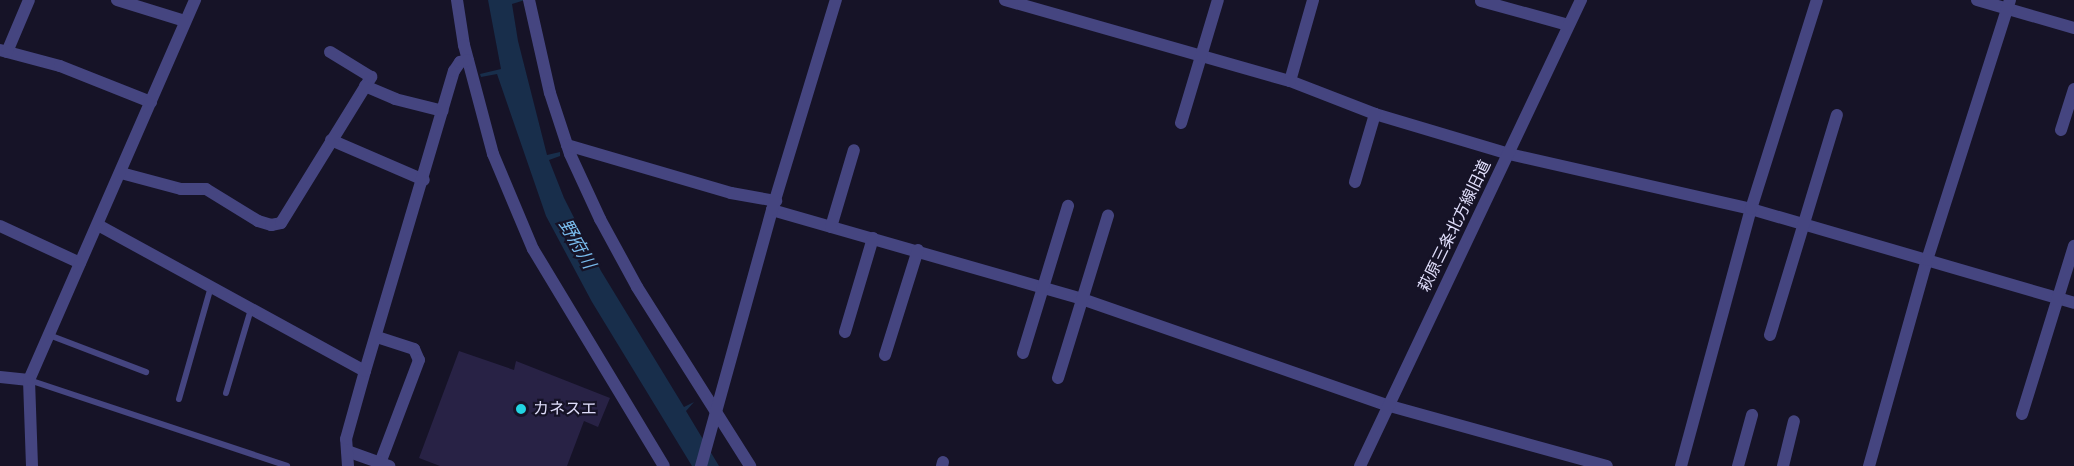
<!DOCTYPE html>
<html>
<head>
<meta charset="utf-8">
<style>
	body { margin:0 }
	#map { position:relative; width:2074px; height:466px; overflow:hidden; background:#161327; font-family:Cabin,"Noto Sans JP",sans-serif }
	div>[style] { position:absolute }
	.water>* { inset:0; background:#182e4b }
	.building>* { inset:0; background:#282245 }
	.service>* { height:6px; margin:-3px; padding:0 3px; transform-origin:3px; border-radius:3px; background:#454580 }
	.minor>* { height:12px; margin:-6px; padding:0 6px; transform-origin:6px; border-radius:6px; background:#454580 }
	.dots>* { width:16px; height:16px; translate:-50% -50%; box-sizing:border-box; border:3px solid #161327; border-radius:50% }
	span { translate:-50% -50%; white-space:nowrap; text-align:center; line-height:1.15; -webkit-text-stroke:4.5px #161327; paint-order:stroke }
	.street-label { font-size:16px; color:#e0defb }
	.poi-label { font-size:16px; color:#e0defb }
	.left { translate:0 -50%; text-align:left }
	.water-label { font-size:18px; color:#79bbed; font-style:italic }
</style>
</head>
<body>
<div id="map">
	<div class="water">
		<div style="clip-path:polygon(488px 0,525px 0,512px 4px,518px 41px,547px 155px,560px 152px,560px 156px,549px 160px,564px 198px,601px 271px,684px 407px,694px 402px,686px 411px,719px 466px,692px 466px,592px 302px,546px 216px,497px 74px,481px 77px,480px 74px,501px 69px)"></div>
	</div>
	<div class="building">
		<div style="clip-path:polygon(459px 351px,514px 370px,516px 361px,610px 398px,598px 427px,584px 421px,567px 466px,440px 466px,419px 458px)"></div>
	</div>
	<div class="service">
		<div style="left:49px;top:335px;width:104px;rotate:20.9deg"></div>
		<div style="left:29px;top:380px;width:272px;rotate:18.4deg"></div>
		<div style="left:226px;top:393px;width:88px;rotate:-73.4deg"></div>
		<div style="left:179px;top:399px;width:116px;rotate:-74.1deg"></div>
	</div>
	<div class="minor">
		<div style="left:117px;top:0;width:71px;rotate:17.2deg"></div>
		<div style="left:457px;top:0;width:46px;rotate:81.2deg"></div>
		<div style="left:464px;top:45px;width:113px;rotate:75.1deg"></div>
		<div style="left:493px;top:154px;width:103px;rotate:67.2deg"></div>
		<div style="left:533px;top:249px;width:253px;rotate:58.9deg"></div>
		<div style="left:529px;top:0;width:95px;rotate:77.3deg"></div>
		<div style="left:550px;top:93px;width:64px;rotate:71.8deg"></div>
		<div style="left:570px;top:154px;width:72px;rotate:65.2deg"></div>
		<div style="left:600px;top:219px;width:77px;rotate:61.4deg"></div>
		<div style="left:637px;top:287px;width:212px;rotate:57.7deg"></div>
		<div style="left:1005px;top:0;width:296px;rotate:15.9deg"></div>
		<div style="left:1290px;top:81px;width:91px;rotate:21.2deg"></div>
		<div style="left:1375px;top:114px;width:140px;rotate:16.6deg"></div>
		<div style="left:1509px;top:154px;width:248px;rotate:12.8deg"></div>
		<div style="left:1751px;top:209px;width:336px;rotate:16.2deg"></div>
		<div style="left:1977px;top:0;width:101px;rotate:16.1deg"></div>
		<div style="left:1481px;top:1px;width:90px;rotate:15.4deg"></div>
		<div style="left:0;top:50px;width:62px;rotate:14.9deg"></div>
		<div style="left:60px;top:66px;width:98px;rotate:21.6deg"></div>
		<div style="left:7px;top:52px;width:56px;rotate:-67.1deg"></div>
		<div style="left:1290px;top:81px;width:84px;rotate:-74.1deg"></div>
		<div style="left:365px;top:86px;width:33px;rotate:23deg"></div>
		<div style="left:395px;top:99px;width:49px;rotate:14deg"></div>
		<div style="left:1181px;top:123px;width:128px;rotate:-73.3deg"></div>
		<div style="left:2061px;top:130px;width:43px;rotate:-72.4deg"></div>
		<div style="left:331px;top:140px;width:101px;rotate:23.3deg"></div>
		<div style="left:567px;top:145px;width:171px;rotate:16.3deg"></div>
		<div style="left:731px;top:193px;width:46px;rotate:10.1deg"></div>
		<div style="left:121px;top:173px;width:62px;rotate:14.9deg"></div>
		<div style="left:181px;top:189px;width:25px"></div>
		<div style="left:206px;top:189px;width:61px;rotate:31.6deg"></div>
		<div style="left:258px;top:221px;width:14px;rotate:17deg"></div>
		<div style="left:271px;top:225px;width:10px;rotate:-11deg"></div>
		<div style="left:281px;top:223px;width:172px;rotate:-58.3deg"></div>
		<div style="left:371px;top:77px;width:48px;rotate:-148.6deg"></div>
		<div style="left:1355px;top:182px;width:71px;rotate:-73.6deg"></div>
		<div style="left:772px;top:210px;width:323px;rotate:16deg"></div>
		<div style="left:1082px;top:299px;width:326px;rotate:19.2deg"></div>
		<div style="left:1390px;top:406px;width:225px;rotate:15.5deg"></div>
		<div style="left:98px;top:225px;width:304px;rotate:28.7deg"></div>
		<div style="left:0;top:226px;width:88px;rotate:24.8deg"></div>
		<div style="left:831px;top:227px;width:80px;rotate:-73.4deg"></div>
		<div style="left:845px;top:332px;width:98px;rotate:-73.4deg"></div>
		<div style="left:1770px;top:335px;width:230px;rotate:-73.1deg"></div>
		<div style="left:377px;top:337px;width:39px;rotate:18deg"></div>
		<div style="left:414px;top:349px;width:12px;rotate:66deg"></div>
		<div style="left:419px;top:360px;width:110px;rotate:110.7deg"></div>
		<div style="left:1023px;top:353px;width:154px;rotate:-73deg"></div>
		<div style="left:885px;top:355px;width:110px;rotate:-72.6deg"></div>
		<div style="left:0;top:377px;width:29px;rotate:6deg"></div>
		<div style="left:1058px;top:378px;width:170px;rotate:-72.9deg"></div>
		<div style="left:2022px;top:414px;width:176px;rotate:-72.8deg"></div>
		<div style="left:347px;top:451px;width:45px;rotate:19.7deg"></div>
		<div style="left:32px;top:466px;width:86px;rotate:-92deg"></div>
		<div style="left:29px;top:380px;width:415px;rotate:-66.4deg"></div>
		<div style="left:348px;top:466px;width:27px;rotate:-94deg"></div>
		<div style="left:346px;top:439px;width:71px;rotate:-74.4deg"></div>
		<div style="left:365px;top:371px;width:313px;rotate:-73.5deg"></div>
		<div style="left:454px;top:71px;width:11px;rotate:-56deg"></div>
		<div style="left:460px;top:62px;width:8px;rotate:-14deg"></div>
		<div style="left:701px;top:466px;width:266px;rotate:-74.5deg"></div>
		<div style="left:772px;top:210px;width:220px;rotate:-73.1deg"></div>
		<div style="left:942px;top:466px;width:4px;rotate:-76deg"></div>
		<div style="left:1360px;top:466px;width:516px;rotate:-64.63deg"></div>
		<div style="left:1681px;top:466px;width:266px;rotate:-74.8deg"></div>
		<div style="left:1751px;top:209px;width:219px;rotate:-72.5deg"></div>
		<div style="left:1738px;top:466px;width:53px;rotate:-74.6deg"></div>
		<div style="left:1783px;top:466px;width:46px;rotate:-76.3deg"></div>
		<div style="left:1869px;top:466px;width:214px;rotate:-74.3deg"></div>
		<div style="left:1927px;top:260px;width:273px;rotate:-72.3deg"></div>
	</div>
	<div class="dots">
		<div style="left:521px;top:409px;background:#22d4e2"></div>
	</div>
	<div class="street-label">
		<span style="left:1455px;top:226px;rotate:-64deg">萩原三条北方線旧道</span>
	</div>
	<div class="poi-label">
		<span class="left" style="left:533px;top:409px">カネスエ</span>
	</div>
	<div class="water-label">
		<span style="left:577px;top:244px;rotate:60deg">野府川</span>
	</div>
</div>
</body>
</html>
